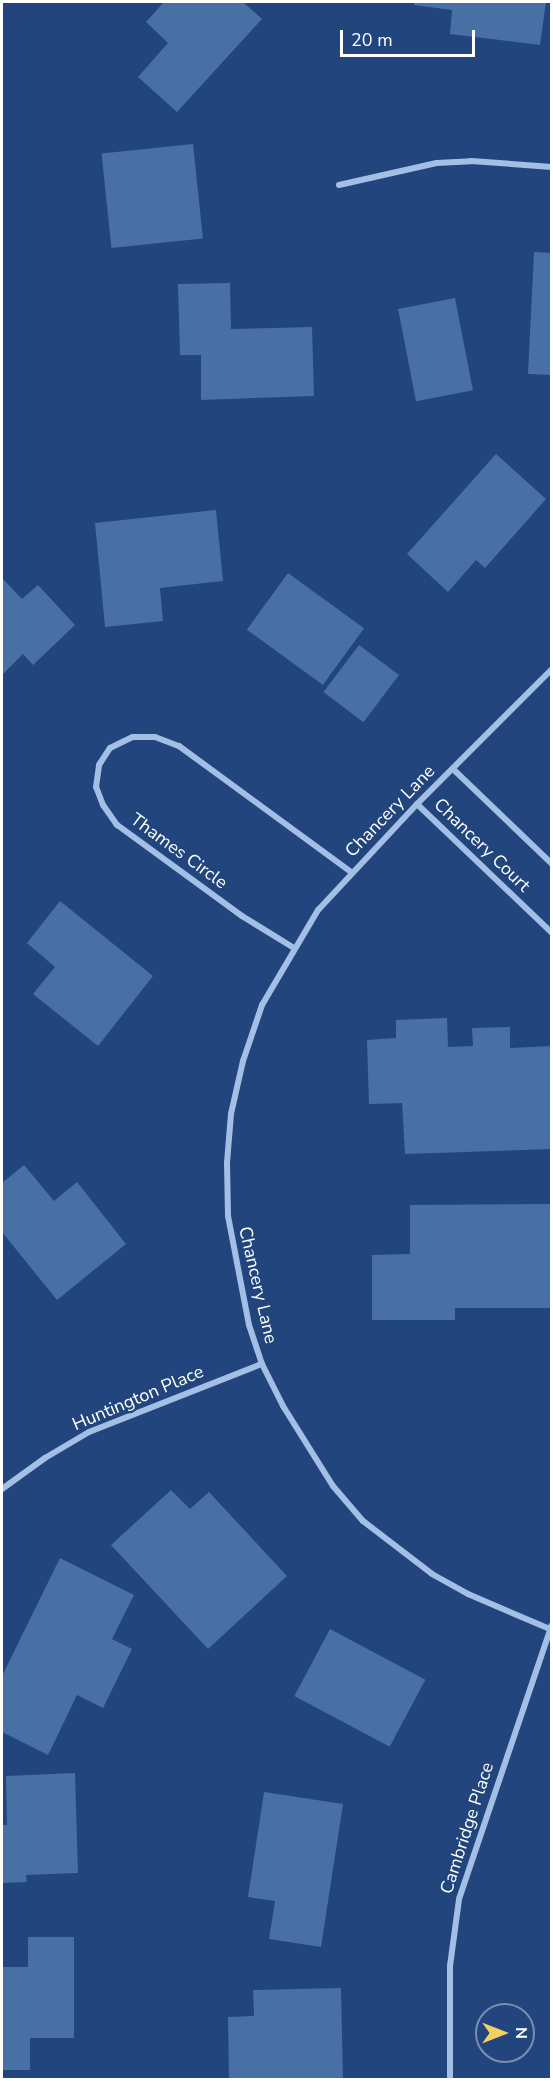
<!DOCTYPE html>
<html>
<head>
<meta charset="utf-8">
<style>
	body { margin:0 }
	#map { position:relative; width:553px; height:2081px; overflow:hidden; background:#21457c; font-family:"Nunito Sans",sans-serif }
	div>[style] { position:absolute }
	.building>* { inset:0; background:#4970a5; transform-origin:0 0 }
	.street>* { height:6px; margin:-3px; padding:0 3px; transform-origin:3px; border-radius:3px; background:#a4bfe6 }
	span { translate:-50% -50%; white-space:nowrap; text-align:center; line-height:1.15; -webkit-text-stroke:4.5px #21457c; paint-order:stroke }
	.street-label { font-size:18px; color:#fff }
	.frame { position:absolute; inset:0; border:3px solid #fff; pointer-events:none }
	.north { position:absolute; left:475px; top:2003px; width:60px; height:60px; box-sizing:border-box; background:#21457c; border:2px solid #7a8fb0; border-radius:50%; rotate:90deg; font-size:16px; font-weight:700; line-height:24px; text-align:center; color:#fff }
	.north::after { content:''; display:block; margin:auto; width:21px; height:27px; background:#f3cf65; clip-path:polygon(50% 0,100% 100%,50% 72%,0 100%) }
	.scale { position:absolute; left:340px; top:30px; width:135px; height:27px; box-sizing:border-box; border:3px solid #fff; border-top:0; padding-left:8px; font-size:18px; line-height:21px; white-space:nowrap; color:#fff; -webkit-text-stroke:4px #21457c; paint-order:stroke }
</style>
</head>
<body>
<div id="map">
	<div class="building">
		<div style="clip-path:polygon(164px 2px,243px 2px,262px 19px,177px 112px,138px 77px,168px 43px,146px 22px)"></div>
		<div style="clip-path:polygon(414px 2px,546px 2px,540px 45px,450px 34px,452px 10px,414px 5px)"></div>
		<div style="left:193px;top:144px;width:95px;height:92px;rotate:84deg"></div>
		<div style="clip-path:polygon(534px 252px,552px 253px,552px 375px,528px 374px)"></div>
		<div style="clip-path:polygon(230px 283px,231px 329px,312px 327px,314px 396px,201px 400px,201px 355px,180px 355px,178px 284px)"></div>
		<div style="left:455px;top:298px;width:94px;height:58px;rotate:79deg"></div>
		<div style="clip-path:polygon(496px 454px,546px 499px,485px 568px,476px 560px,448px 592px,407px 554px)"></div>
		<div style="clip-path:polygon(216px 510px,223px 581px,160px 588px,163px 621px,105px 627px,95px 523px)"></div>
		<div style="left:288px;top:573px;width:94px;height:70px;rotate:36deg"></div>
		<div style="clip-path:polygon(3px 579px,22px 599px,38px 585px,75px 625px,33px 665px,23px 654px,2px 675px)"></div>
		<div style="left:359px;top:645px;width:50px;height:59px;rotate:37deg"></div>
		<div style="clip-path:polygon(60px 901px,153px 976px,98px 1046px,33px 994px,55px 967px,27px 943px)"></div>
		<div style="clip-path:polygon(447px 1018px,448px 1047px,473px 1046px,472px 1028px,510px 1027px,510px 1048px,552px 1046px,552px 1149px,405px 1154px,402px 1103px,369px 1104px,367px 1040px,396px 1038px,396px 1020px)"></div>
		<div style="clip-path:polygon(24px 1165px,54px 1201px,77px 1182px,126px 1244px,57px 1300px,2px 1232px,2px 1183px)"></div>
		<div style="clip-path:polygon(552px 1204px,552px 1308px,455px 1308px,455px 1320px,372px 1320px,372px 1255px,410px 1254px,410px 1205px)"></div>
		<div style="clip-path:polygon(171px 1490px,190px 1509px,209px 1492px,287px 1576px,208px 1649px,111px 1545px)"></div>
		<div style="clip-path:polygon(60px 1558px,134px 1595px,112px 1639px,132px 1649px,103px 1708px,77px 1695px,48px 1755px,2px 1732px,2px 1676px)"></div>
		<div style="left:330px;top:1629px;width:108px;height:76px;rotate:28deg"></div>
		<div style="clip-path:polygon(75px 1773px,78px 1873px,26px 1875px,27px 1882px,2px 1883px,2px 1825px,7px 1825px,6px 1776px)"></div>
		<div style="clip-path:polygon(264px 1792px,343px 1804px,321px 1947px,269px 1939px,275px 1901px,248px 1897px)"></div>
		<div style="clip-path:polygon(28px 1937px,74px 1937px,74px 2038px,30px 2038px,30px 2070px,2px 2070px,2px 1967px,28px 1967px)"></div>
		<div style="clip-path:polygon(341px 1988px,343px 2079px,229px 2080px,228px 2017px,254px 2016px,253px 1990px)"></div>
	</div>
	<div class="street">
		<div style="left:339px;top:185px;width:100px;rotate:-12.7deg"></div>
		<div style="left:437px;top:163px;width:34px;rotate:-3deg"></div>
		<div style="left:471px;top:161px;width:81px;rotate:4.2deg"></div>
		<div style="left:552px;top:669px;width:191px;rotate:135deg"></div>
		<div style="left:417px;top:804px;width:145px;rotate:133deg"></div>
		<div style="left:318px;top:910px;width:110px;rotate:120.5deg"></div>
		<div style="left:262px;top:1005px;width:59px;rotate:108.7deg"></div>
		<div style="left:243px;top:1061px;width:54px;rotate:102.8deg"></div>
		<div style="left:231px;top:1114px;width:49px;rotate:94.7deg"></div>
		<div style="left:227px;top:1163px;width:53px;rotate:88.9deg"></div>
		<div style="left:228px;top:1216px;width:111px;rotate:79.1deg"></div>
		<div style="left:249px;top:1325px;width:41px;rotate:71.6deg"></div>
		<div style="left:262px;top:1364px;width:47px;rotate:63.4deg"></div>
		<div style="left:283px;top:1406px;width:94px;rotate:58deg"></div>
		<div style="left:333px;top:1486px;width:46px;rotate:49.4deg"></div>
		<div style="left:363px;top:1521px;width:87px;rotate:37.5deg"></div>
		<div style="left:432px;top:1574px;width:41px;rotate:29.1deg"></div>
		<div style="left:468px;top:1594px;width:91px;rotate:23.2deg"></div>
		<div style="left:453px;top:769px;width:137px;rotate:43.8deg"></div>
		<div style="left:417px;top:804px;width:187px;rotate:43.7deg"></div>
		<div style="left:294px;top:948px;width:61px;rotate:-148.4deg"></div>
		<div style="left:242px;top:916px;width:155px;rotate:-143.9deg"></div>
		<div style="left:117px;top:825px;width:24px;rotate:-125deg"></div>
		<div style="left:103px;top:805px;width:19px;rotate:-111deg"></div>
		<div style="left:96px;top:787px;width:22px;rotate:-82deg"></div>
		<div style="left:99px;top:765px;width:20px;rotate:-57deg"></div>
		<div style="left:110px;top:748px;width:25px;rotate:-26deg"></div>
		<div style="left:133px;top:737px;width:22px"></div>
		<div style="left:155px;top:737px;width:26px;rotate:21deg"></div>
		<div style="left:179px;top:746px;width:213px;rotate:36.2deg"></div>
		<div style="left:2px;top:1489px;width:53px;rotate:-35.8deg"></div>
		<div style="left:45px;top:1458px;width:51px;rotate:-30.6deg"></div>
		<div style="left:89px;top:1432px;width:186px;rotate:-21.5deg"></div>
		<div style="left:450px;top:2080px;width:114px;rotate:-90deg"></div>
		<div style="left:450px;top:1966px;width:68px;rotate:-82.3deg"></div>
		<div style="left:459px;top:1899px;width:289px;rotate:-71.3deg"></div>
	</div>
	<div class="street-label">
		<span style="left:390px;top:811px;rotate:-46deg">Chancery Lane</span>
		<span style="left:482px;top:845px;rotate:44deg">Chancery Court</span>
		<span style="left:179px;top:851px;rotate:36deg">Thames Circle</span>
		<span style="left:258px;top:1285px;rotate:77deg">Chancery Lane</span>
		<span style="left:138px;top:1398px;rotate:-23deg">Huntington Place</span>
		<span style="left:467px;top:1828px;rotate:-72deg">Cambridge Place</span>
	</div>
	<div class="frame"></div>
	<div class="north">N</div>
	<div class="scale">20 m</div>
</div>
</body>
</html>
